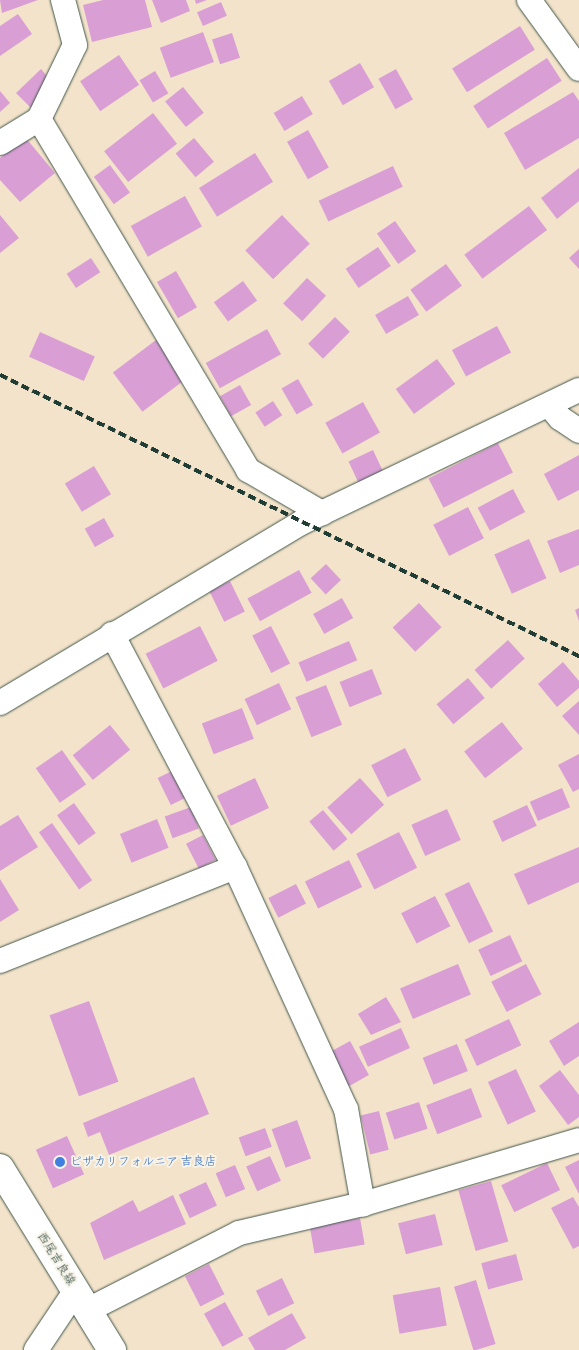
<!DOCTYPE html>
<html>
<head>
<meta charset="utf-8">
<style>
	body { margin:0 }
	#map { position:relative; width:579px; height:1350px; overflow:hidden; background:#f3e3ca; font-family:Pangolin,"Klee One",sans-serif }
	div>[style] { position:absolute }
	.building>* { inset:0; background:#d99fd5; transform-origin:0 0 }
	.roads { filter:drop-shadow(0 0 1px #3f564a) drop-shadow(0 0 1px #3f564a) }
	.minor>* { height:24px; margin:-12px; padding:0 12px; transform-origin:12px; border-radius:12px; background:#fff }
	.primary>* { height:28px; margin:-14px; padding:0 14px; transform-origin:14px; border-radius:14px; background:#fff }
	.rail>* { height:4px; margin-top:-2px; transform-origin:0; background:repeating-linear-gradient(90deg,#1f3d34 0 8px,transparent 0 12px) }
	.dots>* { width:14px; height:14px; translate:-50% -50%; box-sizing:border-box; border:2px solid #f7f3e8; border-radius:50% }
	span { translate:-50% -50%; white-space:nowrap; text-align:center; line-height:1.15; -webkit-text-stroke:4px #f7f3e8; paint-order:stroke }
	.shop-label { font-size:12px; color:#366cbe }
	.left { translate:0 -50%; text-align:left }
	.street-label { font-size:12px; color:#1f3d34 }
</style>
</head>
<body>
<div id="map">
	<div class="building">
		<div style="clip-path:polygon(0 0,38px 0,2px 13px)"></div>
		<div style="clip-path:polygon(103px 0,145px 0,152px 27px,92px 42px,83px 5px)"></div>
		<div style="clip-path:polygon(152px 0,186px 0,190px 11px,161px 23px)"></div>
		<div style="clip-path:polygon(195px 0,207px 0,196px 4px)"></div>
		<div style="left:221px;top:2px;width:15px;height:26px;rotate:67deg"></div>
		<div style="clip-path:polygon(18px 14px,32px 34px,0 56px,0 26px)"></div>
		<div style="left:520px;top:26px;width:28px;height:80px;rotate:58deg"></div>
		<div style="left:203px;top:32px;width:32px;height:46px;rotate:70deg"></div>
		<div style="left:232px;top:33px;width:26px;height:21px;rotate:72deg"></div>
		<div style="left:119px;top:55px;width:36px;height:47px;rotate:56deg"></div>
		<div style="left:547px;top:58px;width:27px;height:88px;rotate:57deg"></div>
		<div style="left:360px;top:63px;width:28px;height:36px;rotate:60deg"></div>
		<div style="clip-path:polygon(41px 69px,54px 84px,35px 112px,16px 93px)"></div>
		<div style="left:396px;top:69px;width:35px;height:20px;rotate:61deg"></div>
		<div style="left:155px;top:71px;width:26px;height:18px;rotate:59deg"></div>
		<div style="left:183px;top:87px;width:33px;height:23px;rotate:51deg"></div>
		<div style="clip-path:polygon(0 91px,10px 103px,0 112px)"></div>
		<div style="clip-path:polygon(573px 92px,579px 101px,579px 138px,525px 170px,504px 133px)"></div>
		<div style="left:302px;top:96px;width:21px;height:33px;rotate:59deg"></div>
		<div style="left:153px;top:113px;width:39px;height:62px;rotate:52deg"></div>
		<div style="left:308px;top:130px;width:43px;height:24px;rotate:61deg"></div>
		<div style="clip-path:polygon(25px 137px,55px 173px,20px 202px,0 180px,0 158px)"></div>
		<div style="left:194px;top:138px;width:31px;height:24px;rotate:50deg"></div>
		<div style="left:255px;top:153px;width:34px;height:66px;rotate:58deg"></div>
		<div style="left:110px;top:165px;width:34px;height:20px;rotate:54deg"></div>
		<div style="left:393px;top:166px;width:23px;height:82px;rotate:65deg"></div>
		<div style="clip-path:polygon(579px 168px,579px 201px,557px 219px,541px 198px)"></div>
		<div style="left:185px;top:196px;width:35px;height:62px;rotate:61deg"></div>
		<div style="left:529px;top:206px;width:30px;height:81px;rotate:53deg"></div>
		<div style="clip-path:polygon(0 215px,19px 238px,0 253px)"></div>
		<div style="left:282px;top:215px;width:40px;height:51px;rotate:46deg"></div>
		<div style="left:395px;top:221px;width:37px;height:22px;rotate:55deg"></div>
		<div style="left:378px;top:247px;width:23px;height:39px;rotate:56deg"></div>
		<div style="clip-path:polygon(579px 249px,579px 269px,569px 258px)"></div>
		<div style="left:91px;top:258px;width:17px;height:29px;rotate:57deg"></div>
		<div style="left:446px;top:264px;width:27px;height:44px;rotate:54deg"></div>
		<div style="left:176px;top:271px;width:42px;height:22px;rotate:60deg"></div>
		<div style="left:307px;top:278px;width:26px;height:35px;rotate:43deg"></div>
		<div style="left:243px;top:281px;width:24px;height:36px;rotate:54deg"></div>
		<div style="left:408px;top:296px;width:22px;height:38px;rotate:60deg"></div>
		<div style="left:335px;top:317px;width:21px;height:38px;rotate:45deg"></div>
		<div style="left:497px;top:326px;width:30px;height:51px;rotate:62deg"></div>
		<div style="left:267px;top:329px;width:29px;height:70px;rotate:61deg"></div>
		<div style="left:40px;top:332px;width:60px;height:27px;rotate:24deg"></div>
		<div style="left:156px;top:340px;width:49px;height:54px;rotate:53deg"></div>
		<div style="left:437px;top:359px;width:31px;height:51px;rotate:54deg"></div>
		<div style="left:298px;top:379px;width:30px;height:19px;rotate:60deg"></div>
		<div style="left:240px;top:385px;width:23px;height:23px;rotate:61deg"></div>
		<div style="left:273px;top:401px;width:17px;height:21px;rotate:57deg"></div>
		<div style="left:363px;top:402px;width:35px;height:43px;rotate:61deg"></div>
		<div style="left:498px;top:443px;width:33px;height:78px;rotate:63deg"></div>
		<div style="left:373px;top:450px;width:23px;height:27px;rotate:65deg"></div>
		<div style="clip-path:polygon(579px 455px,579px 490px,558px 501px,544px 474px)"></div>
		<div style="left:94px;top:466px;width:33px;height:34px;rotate:59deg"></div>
		<div style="left:513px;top:489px;width:26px;height:40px;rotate:62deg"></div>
		<div style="left:468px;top:507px;width:35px;height:39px;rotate:63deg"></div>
		<div style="left:104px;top:518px;width:21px;height:22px;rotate:61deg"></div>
		<div style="clip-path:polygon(579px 529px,579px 565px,560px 573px,547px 541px)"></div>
		<div style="left:529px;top:539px;width:43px;height:38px;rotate:66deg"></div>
		<div style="left:326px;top:564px;width:22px;height:21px;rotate:47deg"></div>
		<div style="left:299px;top:570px;width:26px;height:59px;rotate:61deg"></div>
		<div style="left:230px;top:581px;width:34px;height:23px;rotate:64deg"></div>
		<div style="left:342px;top:598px;width:23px;height:33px;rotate:61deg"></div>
		<div style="left:419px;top:603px;width:33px;height:36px;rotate:47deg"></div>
		<div style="clip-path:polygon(579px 608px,579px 621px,575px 610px)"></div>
		<div style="left:200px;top:626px;width:39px;height:61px;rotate:63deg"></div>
		<div style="left:271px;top:626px;width:42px;height:21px;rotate:63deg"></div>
		<div style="left:508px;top:640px;width:25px;height:45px;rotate:48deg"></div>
		<div style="left:349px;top:641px;width:21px;height:55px;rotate:67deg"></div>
		<div style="clip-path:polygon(563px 662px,579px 681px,579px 688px,557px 707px,538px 684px)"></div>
		<div style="left:372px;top:669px;width:27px;height:35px;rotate:68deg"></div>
		<div style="left:468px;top:678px;width:26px;height:41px;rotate:50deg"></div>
		<div style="left:279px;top:683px;width:29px;height:38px;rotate:65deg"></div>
		<div style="left:326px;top:685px;width:43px;height:33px;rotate:68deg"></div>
		<div style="clip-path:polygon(579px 701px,579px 735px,562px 716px)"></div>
		<div style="left:242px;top:708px;width:33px;height:43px;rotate:69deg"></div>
		<div style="left:502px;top:722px;width:34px;height:48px;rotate:52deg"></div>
		<div style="left:110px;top:725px;width:32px;height:48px;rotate:51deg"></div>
		<div style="left:405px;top:748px;width:36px;height:38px;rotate:63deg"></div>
		<div style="left:62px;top:750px;width:42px;height:32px;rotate:55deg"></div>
		<div style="clip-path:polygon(579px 754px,579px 789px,573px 792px,558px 765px)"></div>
		<div style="left:172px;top:771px;width:30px;height:16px;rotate:64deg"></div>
		<div style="left:255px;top:778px;width:33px;height:42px;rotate:65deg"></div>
		<div style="left:360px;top:778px;width:36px;height:44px;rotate:48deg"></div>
		<div style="left:562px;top:788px;width:21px;height:35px;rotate:67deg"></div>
		<div style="left:74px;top:803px;width:37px;height:21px;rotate:54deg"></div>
		<div style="left:527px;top:805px;width:23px;height:38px;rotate:65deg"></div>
		<div style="left:191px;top:807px;width:23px;height:28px;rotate:70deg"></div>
		<div style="left:447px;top:809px;width:34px;height:39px;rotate:66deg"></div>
		<div style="left:323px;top:810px;width:38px;height:18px;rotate:50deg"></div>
		<div style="clip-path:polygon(18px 815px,38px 847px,0 871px,0 826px)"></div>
		<div style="left:157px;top:819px;width:31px;height:40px;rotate:68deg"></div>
		<div style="left:52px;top:823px;width:70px;height:16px;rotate:55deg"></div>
		<div style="left:399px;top:832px;width:40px;height:48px;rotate:63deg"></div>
		<div style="left:203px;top:835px;width:28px;height:19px;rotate:63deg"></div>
		<div style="clip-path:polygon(579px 847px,579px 882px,528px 905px,514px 874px)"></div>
		<div style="left:349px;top:860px;width:30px;height:49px;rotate:64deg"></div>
		<div style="clip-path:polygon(0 879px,19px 910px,0 922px)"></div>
		<div style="left:469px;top:882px;width:55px;height:27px;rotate:64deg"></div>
		<div style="left:296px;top:884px;width:22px;height:31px;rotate:63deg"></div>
		<div style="left:435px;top:896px;width:34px;height:38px;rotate:63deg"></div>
		<div style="left:510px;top:935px;width:29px;height:35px;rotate:65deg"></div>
		<div style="left:458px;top:964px;width:33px;height:63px;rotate:67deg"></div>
		<div style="left:526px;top:964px;width:34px;height:39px;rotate:63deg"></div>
		<div style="clip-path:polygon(386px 997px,401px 1022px,371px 1035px,358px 1014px)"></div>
		<div style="left:89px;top:1001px;width:86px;height:42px;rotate:70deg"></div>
		<div style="left:509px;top:1019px;width:29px;height:49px;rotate:65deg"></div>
		<div style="clip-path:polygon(579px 1022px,579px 1056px,564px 1066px,549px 1041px)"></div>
		<div style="left:401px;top:1028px;width:22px;height:46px;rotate:66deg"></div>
		<div style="left:350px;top:1041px;width:39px;height:27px;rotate:61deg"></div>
		<div style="left:457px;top:1044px;width:29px;height:37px;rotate:68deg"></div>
		<div style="left:516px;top:1069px;width:47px;height:31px;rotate:65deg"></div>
		<div style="clip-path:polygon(560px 1070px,579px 1095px,579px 1117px,568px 1125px,539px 1086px)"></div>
		<div style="clip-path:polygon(194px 1077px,209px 1114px,109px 1155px,100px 1132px,88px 1137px,83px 1123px)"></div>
		<div style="left:471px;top:1088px;width:31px;height:48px;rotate:69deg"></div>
		<div style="left:419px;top:1102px;width:28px;height:35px;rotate:72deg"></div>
		<div style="left:379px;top:1111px;width:40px;height:19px;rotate:76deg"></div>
		<div style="left:297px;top:1120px;width:41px;height:27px;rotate:70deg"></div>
		<div style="left:265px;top:1128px;width:20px;height:28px;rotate:70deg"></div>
		<div style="left:67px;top:1136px;width:42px;height:34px;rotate:66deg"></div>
		<div style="left:270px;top:1156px;width:27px;height:26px;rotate:66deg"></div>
		<div style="clip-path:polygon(579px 1160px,579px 1194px,565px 1167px)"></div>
		<div style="left:547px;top:1163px;width:30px;height:51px;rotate:64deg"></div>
		<div style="left:235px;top:1165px;width:26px;height:21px;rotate:67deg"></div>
		<div style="left:491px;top:1181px;width:63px;height:34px;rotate:74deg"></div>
		<div style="left:206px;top:1182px;width:26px;height:30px;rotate:65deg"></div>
		<div style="clip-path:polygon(173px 1195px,186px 1224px,104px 1260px,90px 1223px,133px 1200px,139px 1212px)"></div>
		<div style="clip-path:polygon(573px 1197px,579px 1207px,579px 1246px,573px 1249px,551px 1208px)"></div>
		<div style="left:435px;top:1214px;width:32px;height:38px;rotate:76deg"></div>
		<div style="left:360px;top:1218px;width:27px;height:51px;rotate:80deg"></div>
		<div style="left:516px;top:1254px;width:27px;height:36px;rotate:75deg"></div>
		<div style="left:209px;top:1264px;width:34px;height:27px;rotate:63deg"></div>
		<div style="left:282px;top:1278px;width:28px;height:29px;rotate:64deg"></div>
		<div style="left:476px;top:1280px;width:67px;height:23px;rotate:73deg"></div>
		<div style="left:440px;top:1287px;width:39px;height:48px;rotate:80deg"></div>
		<div style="left:225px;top:1302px;width:38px;height:24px;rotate:61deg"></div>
		<div style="clip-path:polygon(292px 1313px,306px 1338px,285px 1350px,255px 1350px,248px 1338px)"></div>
	</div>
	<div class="roads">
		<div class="minor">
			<div style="left:529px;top:0;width:85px;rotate:54.1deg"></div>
			<div style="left:39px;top:119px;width:409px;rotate:59.2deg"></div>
			<div style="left:248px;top:470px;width:86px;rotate:30.2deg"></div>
			<div style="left:0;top:143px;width:46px;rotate:-31.6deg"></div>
			<div style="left:39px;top:119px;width:82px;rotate:-64.1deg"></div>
			<div style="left:75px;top:45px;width:47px;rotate:-104.9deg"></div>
			<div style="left:549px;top:405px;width:17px;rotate:50deg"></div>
			<div style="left:560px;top:418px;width:23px;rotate:34deg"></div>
			<div style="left:112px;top:634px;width:263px;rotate:62.2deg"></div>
			<div style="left:235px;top:867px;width:266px;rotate:65.4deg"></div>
			<div style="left:346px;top:1109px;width:97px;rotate:79.9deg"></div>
			<div style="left:0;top:703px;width:351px;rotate:-30.9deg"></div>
			<div style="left:301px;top:523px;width:308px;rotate:-25.6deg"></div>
			<div style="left:0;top:961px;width:253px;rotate:-21.8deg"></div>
			<div style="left:88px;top:1310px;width:169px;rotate:-27deg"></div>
			<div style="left:239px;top:1233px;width:127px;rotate:-13.2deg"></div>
			<div style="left:363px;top:1204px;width:225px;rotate:-16.5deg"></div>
			<div style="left:36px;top:1350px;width:72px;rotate:-56.3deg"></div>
		</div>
		<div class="primary">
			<div style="left:0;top:1168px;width:214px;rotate:58.4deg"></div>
		</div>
	</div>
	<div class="rail">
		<div style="left:0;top:375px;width:644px;rotate:25.89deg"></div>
	</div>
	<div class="dots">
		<div style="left:60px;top:1162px;background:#3f7fe0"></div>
	</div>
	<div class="shop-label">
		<span class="left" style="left:70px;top:1162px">ピザカリフォルニア 吉良店</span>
	</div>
	<div class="street-label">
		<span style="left:56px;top:1259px;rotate:58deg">西尾吉良線</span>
	</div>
</div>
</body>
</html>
